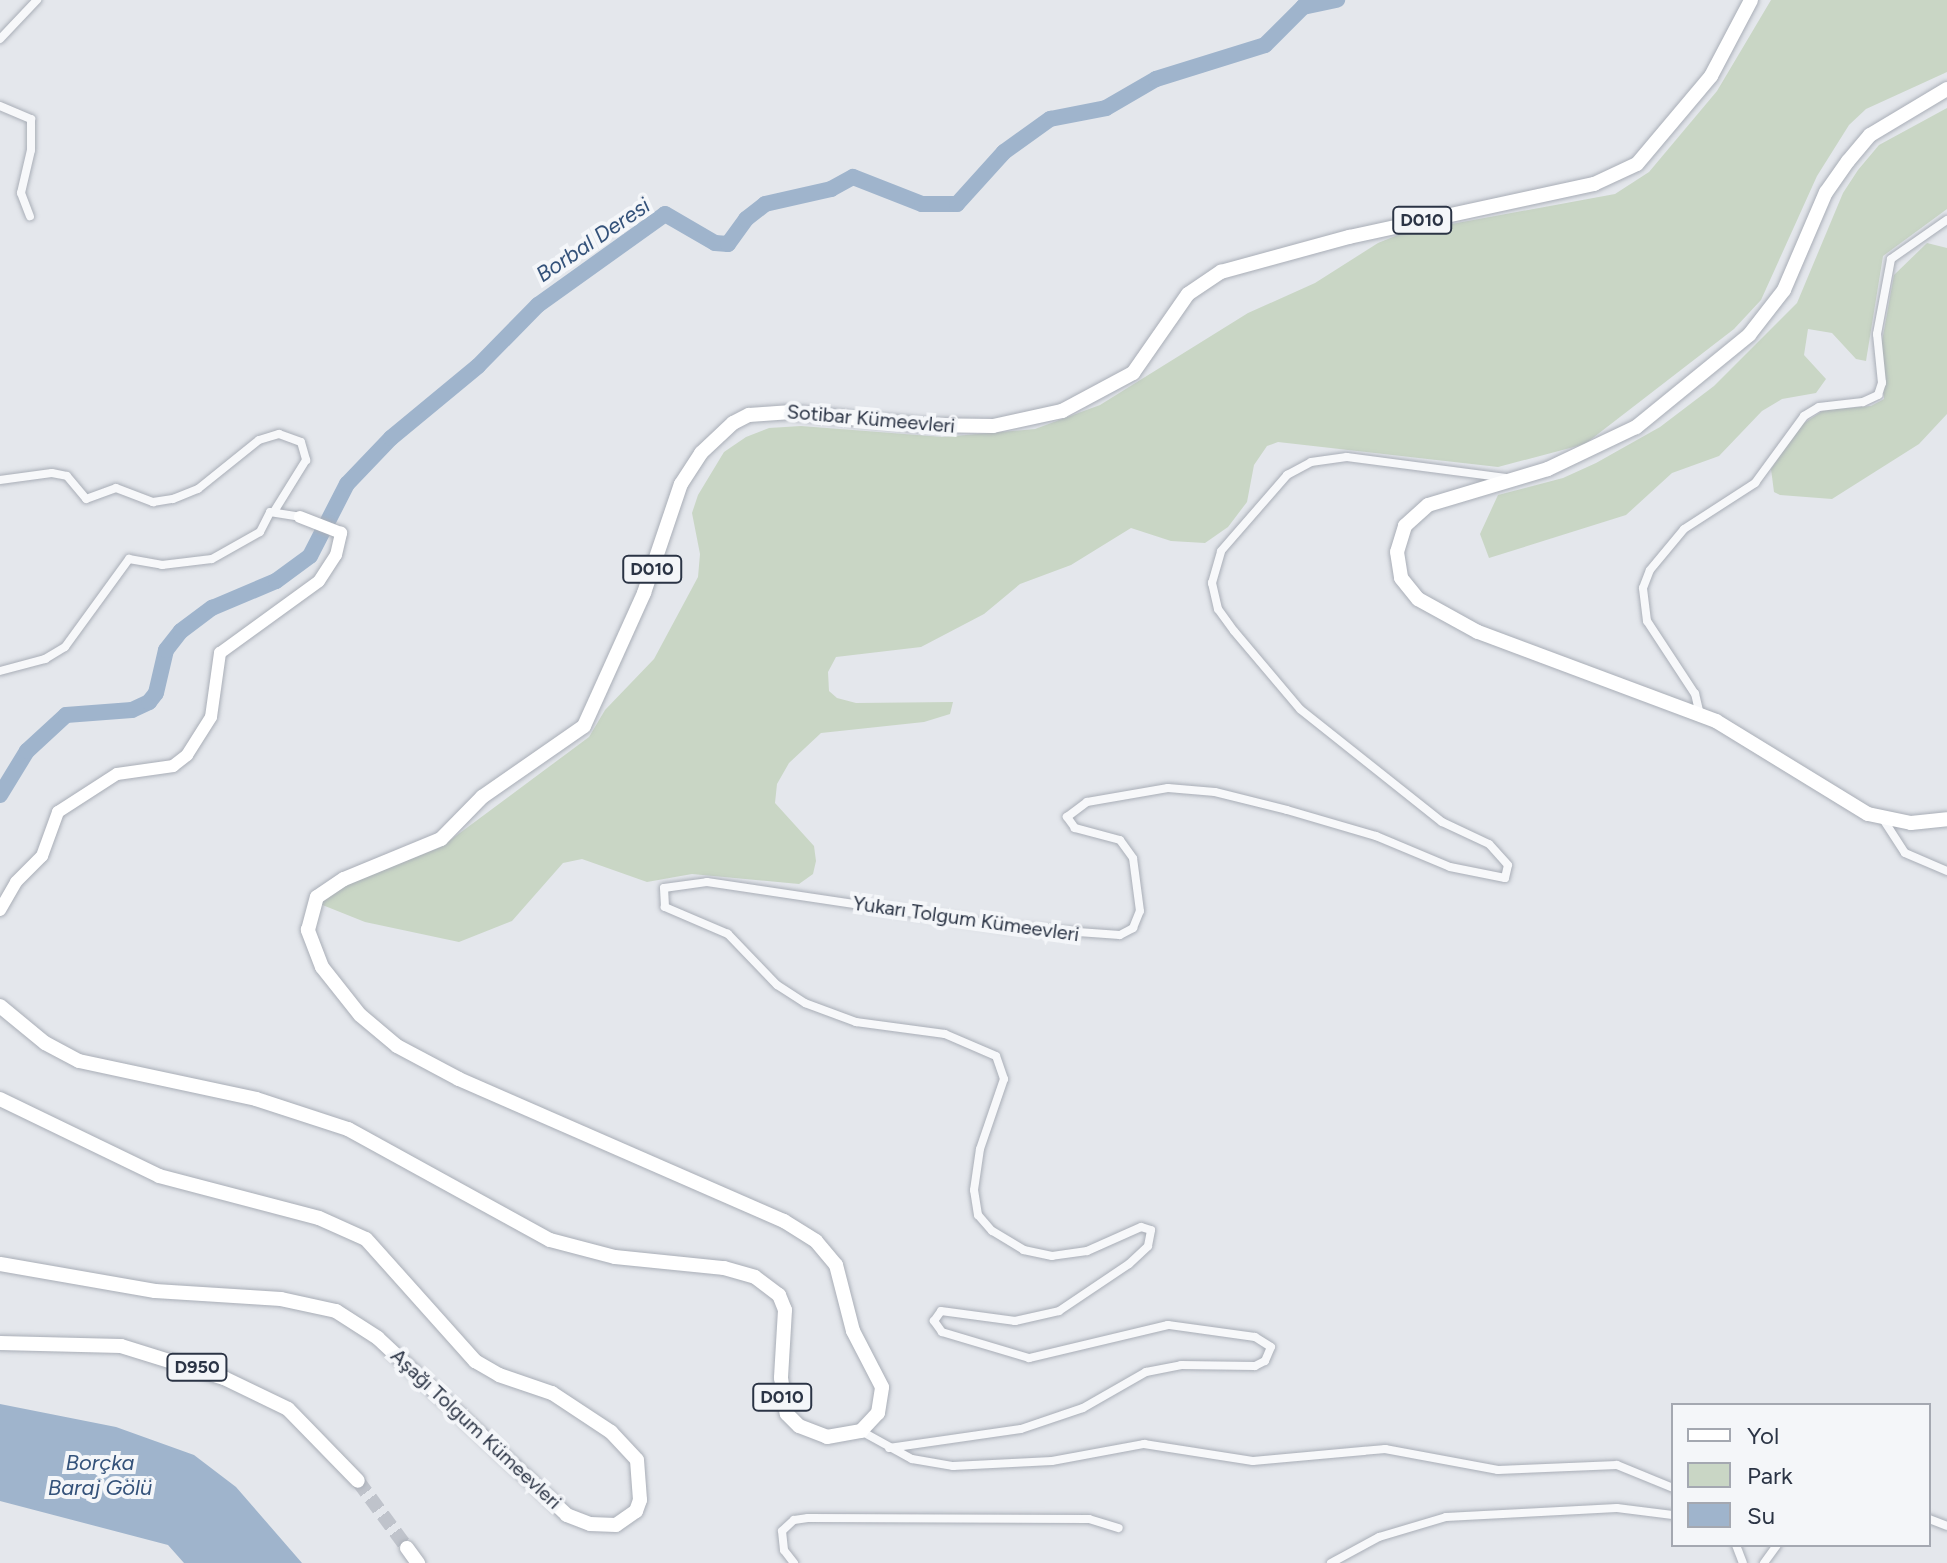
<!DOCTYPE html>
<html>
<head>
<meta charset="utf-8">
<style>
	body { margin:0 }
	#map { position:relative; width:1947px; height:1563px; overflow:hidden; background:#e4e7ec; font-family:Figtree,sans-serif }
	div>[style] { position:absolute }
	.green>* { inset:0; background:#c9d6c5 }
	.water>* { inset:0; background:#9fb4cc }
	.river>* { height:16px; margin:-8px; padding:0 8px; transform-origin:8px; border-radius:8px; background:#9fb4cc }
	.primary-tunnel>* { height:14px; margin-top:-7px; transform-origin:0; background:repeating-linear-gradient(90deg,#bfc3cb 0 14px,transparent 0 21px) }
	.roads { filter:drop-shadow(0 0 2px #a9aeb7) drop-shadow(0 0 2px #a9aeb7) }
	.street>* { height:8px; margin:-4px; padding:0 4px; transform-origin:4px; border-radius:4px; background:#f7f8fa }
	.secondary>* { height:12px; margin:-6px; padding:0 6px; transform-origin:6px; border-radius:6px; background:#fff }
	.primary>* { height:14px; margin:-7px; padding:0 7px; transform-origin:7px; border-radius:7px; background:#fff }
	span { translate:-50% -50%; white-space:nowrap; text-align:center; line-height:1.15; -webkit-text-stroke:8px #f4f6f9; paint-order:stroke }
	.shield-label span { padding:2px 6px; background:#f4f6f9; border:2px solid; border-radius:6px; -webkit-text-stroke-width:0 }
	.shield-label { font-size:18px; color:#2b3445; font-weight:700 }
	.street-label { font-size:20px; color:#2b3445 }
	.water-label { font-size:22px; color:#34527a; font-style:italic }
	.legend { position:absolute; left:1671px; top:1403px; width:260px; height:144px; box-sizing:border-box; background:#f4f6f9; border:2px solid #a4a8b1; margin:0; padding:10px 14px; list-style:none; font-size:24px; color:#2b3445 }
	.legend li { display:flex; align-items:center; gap:16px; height:40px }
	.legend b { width:40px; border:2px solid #a4a8b1 }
</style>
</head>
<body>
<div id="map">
	<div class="green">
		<div style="clip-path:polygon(1771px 0,1947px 0,1947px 72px,1866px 109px,1849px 125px,1817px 176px,1761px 300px,1734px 329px,1585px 444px,1498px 467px,1278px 442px,1267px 446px,1254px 465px,1247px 502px,1228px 527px,1205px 543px,1171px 541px,1131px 528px,1071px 565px,1020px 584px,984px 614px,921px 647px,836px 657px,828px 672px,829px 691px,837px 698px,856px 703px,953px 702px,950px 714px,924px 722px,821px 733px,789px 763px,777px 784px,775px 803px,814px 846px,816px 861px,813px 874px,799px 884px,692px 874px,647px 882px,582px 859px,563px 863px,512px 921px,459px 942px,365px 922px,320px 904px,345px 885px,441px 847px,589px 737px,605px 710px,654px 659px,698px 577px,700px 554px,692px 513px,698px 495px,724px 452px,746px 437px,769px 428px,801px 426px,943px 437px,1035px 429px,1100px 405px,1248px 313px,1315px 283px,1378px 243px,1403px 233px,1615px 194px,1649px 172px,1717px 91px)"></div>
		<div style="clip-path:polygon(1947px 108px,1947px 209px,1883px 256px,1866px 361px,1856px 359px,1832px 333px,1808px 329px,1804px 355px,1826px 379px,1816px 393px,1782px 399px,1762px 411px,1719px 456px,1672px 473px,1626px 515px,1489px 558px,1480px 534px,1498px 495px,1563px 478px,1596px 463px,1660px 427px,1714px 386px,1797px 303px,1843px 193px,1858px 170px,1879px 145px)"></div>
		<div style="clip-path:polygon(1927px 243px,1947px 248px,1947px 414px,1919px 444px,1832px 499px,1780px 495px,1774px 492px,1771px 469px,1801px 425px,1824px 410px,1871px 406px,1884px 399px,1881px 347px,1894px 275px)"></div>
	</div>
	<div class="water">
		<div style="clip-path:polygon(0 1404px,116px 1427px,194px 1455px,236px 1487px,302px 1563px,184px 1563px,168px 1545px,0 1501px)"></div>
	</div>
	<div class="river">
		<div style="left:0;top:795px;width:52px;rotate:-58.5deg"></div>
		<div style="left:27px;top:751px;width:53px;rotate:-42.7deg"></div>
		<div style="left:66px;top:715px;width:66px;rotate:-4.3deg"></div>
		<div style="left:132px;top:710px;width:19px;rotate:-25deg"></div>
		<div style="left:149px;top:702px;width:11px;rotate:-52deg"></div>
		<div style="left:156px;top:693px;width:44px;rotate:-76.9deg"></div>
		<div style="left:166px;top:650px;width:24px;rotate:-52deg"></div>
		<div style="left:181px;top:631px;width:39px;rotate:-37deg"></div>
		<div style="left:212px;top:608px;width:69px;rotate:-22.9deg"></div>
		<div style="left:276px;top:581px;width:42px;rotate:-36.3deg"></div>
		<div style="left:310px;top:556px;width:81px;rotate:-62.8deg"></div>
		<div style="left:347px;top:484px;width:64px;rotate:-46.3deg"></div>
		<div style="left:391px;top:438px;width:113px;rotate:-39.6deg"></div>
		<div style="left:478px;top:366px;width:86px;rotate:-45.5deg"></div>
		<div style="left:538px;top:305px;width:156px;rotate:-35.6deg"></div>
		<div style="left:665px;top:214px;width:58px;rotate:30.1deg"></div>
		<div style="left:715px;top:243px;width:13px;rotate:4deg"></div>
		<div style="left:728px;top:244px;width:31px;rotate:-54deg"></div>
		<div style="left:746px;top:219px;width:24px;rotate:-38deg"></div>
		<div style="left:765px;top:204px;width:68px;rotate:-12.8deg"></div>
		<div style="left:831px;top:189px;width:25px;rotate:-29deg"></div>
		<div style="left:853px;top:177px;width:74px;rotate:21.4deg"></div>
		<div style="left:922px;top:204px;width:35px"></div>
		<div style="left:957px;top:204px;width:70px;rotate:-47.9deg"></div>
		<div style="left:1004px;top:152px;width:57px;rotate:-35.7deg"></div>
		<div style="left:1050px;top:119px;width:57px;rotate:-11.1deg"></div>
		<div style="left:1106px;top:108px;width:58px;rotate:-30.1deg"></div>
		<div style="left:1156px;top:79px;width:114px;rotate:-17.3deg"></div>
		<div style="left:1265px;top:45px;width:54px;rotate:-45deg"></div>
		<div style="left:1303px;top:7px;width:35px;rotate:-12deg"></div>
	</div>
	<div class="primary-tunnel">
		<div style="left:358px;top:1481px;width:83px;rotate:53.8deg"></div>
	</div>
	<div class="roads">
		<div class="street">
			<div style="left:0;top:39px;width:54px;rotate:-46.5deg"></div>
			<div style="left:0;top:106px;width:34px;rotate:23deg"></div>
			<div style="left:31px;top:119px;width:31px;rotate:90deg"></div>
			<div style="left:31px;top:150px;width:44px;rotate:103.1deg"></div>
			<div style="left:21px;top:193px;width:25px;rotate:69deg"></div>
			<div style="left:0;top:480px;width:52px;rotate:-7.7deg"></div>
			<div style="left:52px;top:473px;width:15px;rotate:11deg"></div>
			<div style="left:67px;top:476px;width:30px;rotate:50deg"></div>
			<div style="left:86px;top:499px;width:32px;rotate:-20deg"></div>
			<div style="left:116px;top:488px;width:40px;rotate:21deg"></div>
			<div style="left:153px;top:502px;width:20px;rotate:-9deg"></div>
			<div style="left:173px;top:499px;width:27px;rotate:-22deg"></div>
			<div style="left:198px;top:489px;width:78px;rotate:-38.8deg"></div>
			<div style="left:259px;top:440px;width:21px;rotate:-17deg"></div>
			<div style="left:279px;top:434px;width:23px;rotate:20deg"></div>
			<div style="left:301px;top:442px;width:19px;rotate:74deg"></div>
			<div style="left:306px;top:460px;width:59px;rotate:121.8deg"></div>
			<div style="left:0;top:671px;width:47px;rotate:-14.9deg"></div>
			<div style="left:45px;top:659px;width:23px;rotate:-31deg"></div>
			<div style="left:65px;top:647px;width:109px;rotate:-54deg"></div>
			<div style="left:129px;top:559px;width:34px;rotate:10deg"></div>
			<div style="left:162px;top:565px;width:50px;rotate:-6.8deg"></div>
			<div style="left:212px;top:559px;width:55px;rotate:-29.4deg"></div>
			<div style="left:260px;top:532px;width:22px;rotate:-63deg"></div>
			<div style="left:270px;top:512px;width:30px;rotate:9deg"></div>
			<div style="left:1700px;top:715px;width:22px;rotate:-103deg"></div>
			<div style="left:1695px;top:694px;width:87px;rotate:-123.3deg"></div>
			<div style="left:1647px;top:621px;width:33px;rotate:-97deg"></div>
			<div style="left:1643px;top:588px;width:19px;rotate:-69deg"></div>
			<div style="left:1650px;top:570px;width:53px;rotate:-50.3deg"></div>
			<div style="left:1684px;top:529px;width:85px;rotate:-32.9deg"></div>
			<div style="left:1755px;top:483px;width:83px;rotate:-53.8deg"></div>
			<div style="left:1804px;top:416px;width:17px;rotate:-31deg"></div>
			<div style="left:1819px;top:407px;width:44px;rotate:-6.5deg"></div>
			<div style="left:1863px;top:402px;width:17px;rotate:-25deg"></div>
			<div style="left:1878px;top:395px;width:13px;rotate:-72deg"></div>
			<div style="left:1882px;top:383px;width:49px;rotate:-95.8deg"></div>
			<div style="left:1877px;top:334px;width:76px;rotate:-79.4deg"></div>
			<div style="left:1891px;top:259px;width:68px;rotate:-34.9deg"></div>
			<div style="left:1883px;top:819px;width:40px;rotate:57.1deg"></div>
			<div style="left:1905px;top:853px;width:46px;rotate:23.2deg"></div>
			<div style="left:861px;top:1431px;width:58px;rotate:28.8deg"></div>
			<div style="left:912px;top:1459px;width:42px;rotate:9.7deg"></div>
			<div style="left:953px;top:1466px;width:99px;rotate:-2.9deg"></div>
			<div style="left:1052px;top:1461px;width:94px;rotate:-10.5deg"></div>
			<div style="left:1144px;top:1444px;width:110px;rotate:8.9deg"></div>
			<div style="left:1253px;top:1461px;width:133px;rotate:-5.2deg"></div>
			<div style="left:1385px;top:1449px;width:115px;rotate:10.5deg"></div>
			<div style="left:1498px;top:1470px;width:119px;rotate:-2.4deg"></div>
			<div style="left:1617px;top:1465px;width:61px;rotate:22.3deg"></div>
			<div style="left:889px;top:1448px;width:133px;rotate:-8.2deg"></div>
			<div style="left:1021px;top:1429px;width:65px;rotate:-18.7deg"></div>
			<div style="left:1083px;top:1408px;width:73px;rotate:-29.7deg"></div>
			<div style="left:1146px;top:1372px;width:36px;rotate:-11deg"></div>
			<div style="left:1181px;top:1365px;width:74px;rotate:0.8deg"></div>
			<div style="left:1255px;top:1366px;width:11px;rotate:-27deg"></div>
			<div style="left:1265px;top:1361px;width:15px;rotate:-67deg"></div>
			<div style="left:1271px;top:1347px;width:19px;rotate:-148deg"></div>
			<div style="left:1255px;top:1337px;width:88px;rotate:-172.1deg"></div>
			<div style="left:1168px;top:1325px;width:143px;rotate:166.6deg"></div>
			<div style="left:1029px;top:1358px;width:91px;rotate:-163.4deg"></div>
			<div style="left:942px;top:1332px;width:14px;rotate:-126deg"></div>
			<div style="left:934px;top:1321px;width:12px;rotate:-55deg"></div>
			<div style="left:941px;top:1311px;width:75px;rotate:7.7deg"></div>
			<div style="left:1015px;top:1321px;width:45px;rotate:-12.8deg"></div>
			<div style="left:1059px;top:1311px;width:84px;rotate:-33.9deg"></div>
			<div style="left:1129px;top:1264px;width:26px;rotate:-43deg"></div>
			<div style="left:1148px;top:1246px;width:16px;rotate:-79deg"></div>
			<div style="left:1151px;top:1230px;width:10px;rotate:-163deg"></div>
			<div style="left:1141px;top:1227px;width:59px;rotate:156deg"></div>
			<div style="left:1087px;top:1251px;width:35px;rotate:172deg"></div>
			<div style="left:1052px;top:1256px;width:29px;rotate:-168deg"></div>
			<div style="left:1024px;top:1250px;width:37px;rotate:-149deg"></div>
			<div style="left:992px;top:1231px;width:21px;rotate:-131deg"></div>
			<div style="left:978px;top:1215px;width:25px;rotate:-99deg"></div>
			<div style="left:974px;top:1190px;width:41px;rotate:-81.7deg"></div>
			<div style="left:980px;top:1149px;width:74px;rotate:-71.1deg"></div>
			<div style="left:1004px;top:1079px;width:24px;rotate:-109deg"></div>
			<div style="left:996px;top:1056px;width:56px;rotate:-156.7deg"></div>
			<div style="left:945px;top:1034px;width:90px;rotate:-172.3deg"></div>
			<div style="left:856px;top:1022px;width:54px;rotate:-159.6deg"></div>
			<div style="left:805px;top:1003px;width:33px;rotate:-147deg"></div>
			<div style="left:777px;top:985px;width:71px;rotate:-133.9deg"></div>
			<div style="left:728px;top:934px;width:69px;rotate:-156.8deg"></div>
			<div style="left:665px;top:907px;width:19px;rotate:-93deg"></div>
			<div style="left:664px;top:888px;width:43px;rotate:-7.9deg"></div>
			<div style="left:707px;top:882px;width:304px;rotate:8.5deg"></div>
			<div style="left:1008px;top:927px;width:112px;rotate:4.1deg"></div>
			<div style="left:1120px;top:935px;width:15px;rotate:-28deg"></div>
			<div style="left:1133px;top:928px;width:18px;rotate:-68deg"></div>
			<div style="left:1140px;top:911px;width:53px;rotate:-97.5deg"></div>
			<div style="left:1133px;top:858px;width:22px;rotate:-126deg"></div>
			<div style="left:1120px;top:840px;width:47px;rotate:-165.1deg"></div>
			<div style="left:1075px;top:828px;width:14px;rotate:-126deg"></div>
			<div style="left:1067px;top:817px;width:25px;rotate:-37deg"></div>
			<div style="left:1087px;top:802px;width:82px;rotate:-9.8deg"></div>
			<div style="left:1168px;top:788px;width:47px;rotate:4.9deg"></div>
			<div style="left:1215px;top:792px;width:74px;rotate:14deg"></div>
			<div style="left:1287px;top:810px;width:93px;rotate:16.3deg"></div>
			<div style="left:1376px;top:836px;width:80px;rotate:22.7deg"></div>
			<div style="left:1450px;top:867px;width:56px;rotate:11.3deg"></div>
			<div style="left:1505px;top:878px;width:13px;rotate:-77deg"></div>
			<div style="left:1508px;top:865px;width:28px;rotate:-132deg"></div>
			<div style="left:1489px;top:844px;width:52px;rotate:-154.9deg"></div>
			<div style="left:1442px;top:822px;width:181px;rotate:-141.5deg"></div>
			<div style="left:1300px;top:709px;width:102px;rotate:-130.2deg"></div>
			<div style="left:1234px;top:631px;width:27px;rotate:-126deg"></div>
			<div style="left:1218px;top:609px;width:27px;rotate:-103deg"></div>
			<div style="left:1212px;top:583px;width:33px;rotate:-74deg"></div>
			<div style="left:1221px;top:551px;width:101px;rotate:-49deg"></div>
			<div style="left:1287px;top:475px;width:27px;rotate:-28deg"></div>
			<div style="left:1311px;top:462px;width:36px;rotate:-8deg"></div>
			<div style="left:1347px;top:457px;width:160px;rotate:7.5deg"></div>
			<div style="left:1929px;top:1519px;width:19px;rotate:21deg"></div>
			<div style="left:1736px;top:1545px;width:19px;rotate:69deg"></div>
			<div style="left:794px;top:1563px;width:16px;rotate:-128deg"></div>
			<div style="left:784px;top:1550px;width:19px;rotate:-96deg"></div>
			<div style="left:782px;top:1531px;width:16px;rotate:-43deg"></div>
			<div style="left:794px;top:1520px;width:14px;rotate:-8deg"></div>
			<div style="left:808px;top:1518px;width:281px;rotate:0.2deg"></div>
			<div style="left:1089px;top:1519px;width:31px;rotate:17deg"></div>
			<div style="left:1331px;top:1563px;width:55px;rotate:-28.4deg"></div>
			<div style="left:1379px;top:1537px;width:70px;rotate:-16.6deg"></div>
			<div style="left:1446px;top:1517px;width:171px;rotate:-3deg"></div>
			<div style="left:1617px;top:1508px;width:56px;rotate:7.1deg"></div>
			<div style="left:1764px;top:1563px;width:22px;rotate:-54deg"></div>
		</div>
		<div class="secondary">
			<div style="left:0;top:910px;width:32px;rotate:-60deg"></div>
			<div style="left:16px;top:882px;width:37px;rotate:-45deg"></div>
			<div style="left:42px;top:856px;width:47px;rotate:-70deg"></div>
			<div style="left:58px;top:812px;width:70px;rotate:-32.8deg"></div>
			<div style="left:117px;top:774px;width:57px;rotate:-8.1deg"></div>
			<div style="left:173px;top:766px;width:18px;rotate:-38deg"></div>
			<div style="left:187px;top:755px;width:45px;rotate:-57.7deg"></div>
			<div style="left:211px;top:717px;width:65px;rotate:-82deg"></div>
			<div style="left:220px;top:653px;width:122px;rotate:-36deg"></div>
			<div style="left:319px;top:581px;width:31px;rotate:-57deg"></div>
			<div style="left:336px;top:555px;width:23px;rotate:-77deg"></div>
			<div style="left:341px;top:533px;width:44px;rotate:-158.7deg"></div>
		</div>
		<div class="primary">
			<div style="left:1947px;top:89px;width:90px;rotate:149.1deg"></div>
			<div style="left:1870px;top:135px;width:34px;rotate:130deg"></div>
			<div style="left:1848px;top:161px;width:38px;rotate:125deg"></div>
			<div style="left:1826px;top:192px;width:107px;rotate:113.2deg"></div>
			<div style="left:1784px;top:290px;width:57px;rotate:127.9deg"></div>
			<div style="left:1749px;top:335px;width:146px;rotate:140.8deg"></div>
			<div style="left:1636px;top:427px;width:98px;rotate:154.5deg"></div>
			<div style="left:1548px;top:469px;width:125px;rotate:163.3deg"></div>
			<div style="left:1428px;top:505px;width:31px;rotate:138deg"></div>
			<div style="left:1405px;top:526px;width:27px;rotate:107deg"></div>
			<div style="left:1397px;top:552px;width:26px;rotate:81deg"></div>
			<div style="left:1401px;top:578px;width:27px;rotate:51deg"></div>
			<div style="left:1418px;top:599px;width:68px;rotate:28.8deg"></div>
			<div style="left:1478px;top:632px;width:254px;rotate:20.5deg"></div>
			<div style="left:1716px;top:721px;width:178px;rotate:31.5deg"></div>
			<div style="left:1868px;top:814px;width:44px;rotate:11.8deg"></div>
			<div style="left:1911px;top:823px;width:36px;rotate:-6deg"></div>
			<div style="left:0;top:1006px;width:58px;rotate:39.4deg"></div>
			<div style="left:45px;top:1043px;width:38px;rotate:28deg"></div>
			<div style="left:79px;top:1061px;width:181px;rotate:12.1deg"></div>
			<div style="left:256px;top:1099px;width:97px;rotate:18.1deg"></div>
			<div style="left:348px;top:1129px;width:230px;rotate:28.8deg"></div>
			<div style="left:550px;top:1240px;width:67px;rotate:14.7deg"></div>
			<div style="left:615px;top:1257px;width:110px;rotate:5.8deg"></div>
			<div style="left:724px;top:1268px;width:32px;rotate:16deg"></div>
			<div style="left:755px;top:1277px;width:30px;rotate:37deg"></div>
			<div style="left:779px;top:1295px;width:16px;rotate:68deg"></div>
			<div style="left:785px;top:1310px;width:68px;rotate:93.4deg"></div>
			<div style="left:781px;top:1378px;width:36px;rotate:81deg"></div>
			<div style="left:787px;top:1414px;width:17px;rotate:45deg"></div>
			<div style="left:799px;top:1426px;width:30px;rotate:21deg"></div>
			<div style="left:827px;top:1437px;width:35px;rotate:-10deg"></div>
			<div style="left:861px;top:1431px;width:25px;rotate:-47deg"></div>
			<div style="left:878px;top:1413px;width:26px;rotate:-81deg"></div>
			<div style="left:882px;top:1387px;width:63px;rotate:-117.4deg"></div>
			<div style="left:853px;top:1331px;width:68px;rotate:-104.4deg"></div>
			<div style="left:836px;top:1265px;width:31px;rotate:-130deg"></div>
			<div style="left:816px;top:1241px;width:38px;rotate:-148deg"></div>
			<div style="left:784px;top:1221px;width:355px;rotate:-156.4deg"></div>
			<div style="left:459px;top:1079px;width:70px;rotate:-152deg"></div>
			<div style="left:397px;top:1046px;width:48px;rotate:-140deg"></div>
			<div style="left:360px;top:1015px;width:61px;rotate:-128.4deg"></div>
			<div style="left:322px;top:967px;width:40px;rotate:-111deg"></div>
			<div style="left:308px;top:930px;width:34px;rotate:-75deg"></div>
			<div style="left:317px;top:897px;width:32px;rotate:-34deg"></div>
			<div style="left:344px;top:879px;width:105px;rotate:-22.4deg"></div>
			<div style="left:441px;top:839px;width:59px;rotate:-45.7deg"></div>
			<div style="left:482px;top:797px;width:124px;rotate:-34.8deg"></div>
			<div style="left:584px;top:726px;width:146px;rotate:-65.7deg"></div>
			<div style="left:644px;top:593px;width:115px;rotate:-71.3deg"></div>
			<div style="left:681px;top:484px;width:37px;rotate:-57deg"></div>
			<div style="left:701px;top:453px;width:44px;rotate:-43.2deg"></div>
			<div style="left:733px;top:423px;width:18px;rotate:-27deg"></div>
			<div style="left:749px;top:415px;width:39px;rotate:-4deg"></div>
			<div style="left:788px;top:412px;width:134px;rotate:5.6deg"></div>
			<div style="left:921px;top:425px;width:72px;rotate:0.8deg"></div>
			<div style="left:993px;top:426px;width:71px;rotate:-12.3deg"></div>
			<div style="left:1062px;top:411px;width:81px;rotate:-28.2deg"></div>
			<div style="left:1133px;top:373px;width:96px;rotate:-55.2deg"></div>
			<div style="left:1188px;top:294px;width:40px;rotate:-34deg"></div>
			<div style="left:1221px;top:272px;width:133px;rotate:-15.3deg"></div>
			<div style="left:1349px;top:237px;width:251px;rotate:-12.2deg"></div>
			<div style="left:1594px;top:184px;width:47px;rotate:-24.9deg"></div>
			<div style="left:1637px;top:164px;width:115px;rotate:-49.9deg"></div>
			<div style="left:1711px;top:76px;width:86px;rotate:-62.2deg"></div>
			<div style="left:0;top:1099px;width:177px;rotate:25.8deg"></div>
			<div style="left:159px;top:1176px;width:165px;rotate:14.7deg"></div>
			<div style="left:319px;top:1218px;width:51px;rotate:24.1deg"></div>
			<div style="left:366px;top:1239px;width:164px;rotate:48.2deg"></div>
			<div style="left:475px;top:1361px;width:28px;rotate:30deg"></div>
			<div style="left:499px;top:1375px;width:56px;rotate:18.8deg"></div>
			<div style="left:552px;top:1393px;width:71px;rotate:33.5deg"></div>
			<div style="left:611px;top:1432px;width:38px;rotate:47deg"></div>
			<div style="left:637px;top:1460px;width:40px;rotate:85.7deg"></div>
			<div style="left:640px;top:1500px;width:12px;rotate:110deg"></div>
			<div style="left:636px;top:1511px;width:24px;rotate:145deg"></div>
			<div style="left:616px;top:1525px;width:26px;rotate:-178deg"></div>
			<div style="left:590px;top:1524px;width:25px;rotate:-159deg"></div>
			<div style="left:567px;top:1515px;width:259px;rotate:-136.9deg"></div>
			<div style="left:378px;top:1338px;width:50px;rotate:-147.3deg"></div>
			<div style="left:336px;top:1311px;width:56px;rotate:-167.7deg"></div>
			<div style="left:281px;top:1299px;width:126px;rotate:-176.4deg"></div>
			<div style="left:155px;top:1291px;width:157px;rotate:-170.1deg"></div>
			<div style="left:0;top:1343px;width:121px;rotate:1.4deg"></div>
			<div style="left:121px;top:1346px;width:108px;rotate:17.3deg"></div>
			<div style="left:224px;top:1378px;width:71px;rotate:25.8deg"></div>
			<div style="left:288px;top:1409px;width:100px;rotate:45.8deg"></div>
			<div style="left:407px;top:1548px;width:19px;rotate:54deg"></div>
		</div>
	</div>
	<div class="shield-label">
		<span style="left:1422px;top:220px">D010</span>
		<span style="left:652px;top:569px">D010</span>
		<span style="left:197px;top:1367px">D950</span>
		<span style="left:782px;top:1397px">D010</span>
	</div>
	<div class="street-label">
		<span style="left:871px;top:419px;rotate:5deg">Sotibar Kümeevleri</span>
		<span style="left:966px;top:919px;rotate:8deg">Yukarı Tolgum Kümeevleri</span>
		<span style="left:476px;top:1429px;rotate:43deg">Aşağı Tolgum Kümeevleri</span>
	</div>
	<div class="water-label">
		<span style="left:593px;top:240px;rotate:-34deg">Borbal Deresi</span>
		<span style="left:100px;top:1475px">Borçka<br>Baraj Gölü</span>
	</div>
	<ul class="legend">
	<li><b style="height:10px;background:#fff"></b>Yol</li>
	<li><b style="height:22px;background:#c9d6c5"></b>Park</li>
	<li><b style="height:22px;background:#9fb4cc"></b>Su</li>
	</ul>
</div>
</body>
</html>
